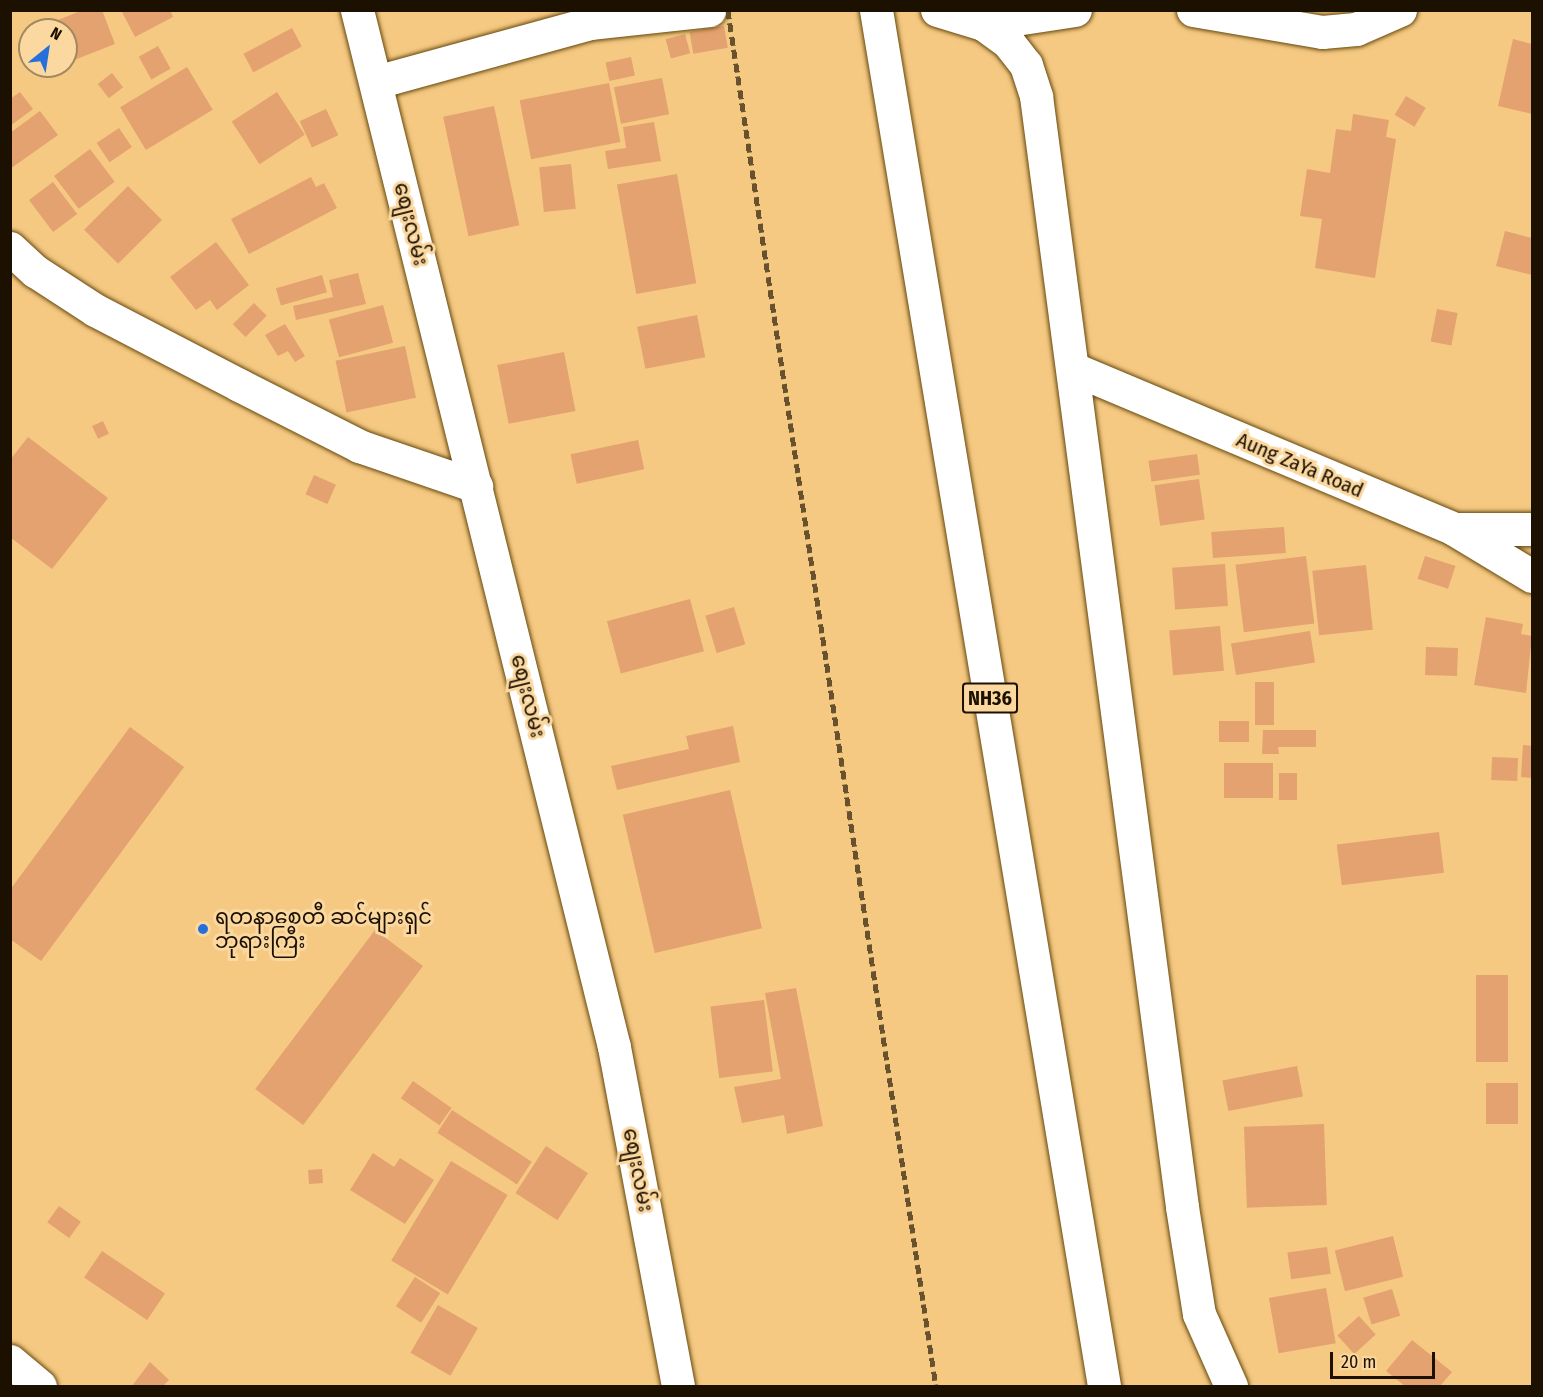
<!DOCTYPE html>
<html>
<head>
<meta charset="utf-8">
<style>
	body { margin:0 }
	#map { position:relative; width:1543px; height:1397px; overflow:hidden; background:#f5c982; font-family:"Fira Sans Condensed","Noto Sans Myanmar",sans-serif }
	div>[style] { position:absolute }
	.building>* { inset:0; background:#e3a26f; transform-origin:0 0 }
	.roads { filter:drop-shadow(0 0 2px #66480d) drop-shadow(0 0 2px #66480d) }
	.street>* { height:33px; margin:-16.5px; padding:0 16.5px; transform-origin:16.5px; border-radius:16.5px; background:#fff }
	.secondary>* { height:33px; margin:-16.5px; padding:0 16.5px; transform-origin:16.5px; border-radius:16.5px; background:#fff }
	.highway>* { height:33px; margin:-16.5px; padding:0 16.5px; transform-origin:16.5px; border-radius:16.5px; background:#fff }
	.rail>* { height:4.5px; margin-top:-2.25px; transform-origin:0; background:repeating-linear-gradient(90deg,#68512d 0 9px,transparent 0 13.5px) }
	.dots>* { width:16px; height:16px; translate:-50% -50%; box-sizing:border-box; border:3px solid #fbd8a0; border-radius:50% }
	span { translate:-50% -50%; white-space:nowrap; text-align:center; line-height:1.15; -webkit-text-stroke:6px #fbd8a0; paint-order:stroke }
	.shield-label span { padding:2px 4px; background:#fbd8a0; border:2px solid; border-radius:4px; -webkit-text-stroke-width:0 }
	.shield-label { font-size:20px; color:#1c1000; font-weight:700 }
	.street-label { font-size:21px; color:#1c1000 }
	.poi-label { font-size:21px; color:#1c1000 }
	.left { translate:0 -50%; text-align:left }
	.frame { position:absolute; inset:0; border:12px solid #1c1000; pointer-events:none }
	.north { position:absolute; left:18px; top:18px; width:60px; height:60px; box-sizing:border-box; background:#fbd8a0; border:2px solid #a28860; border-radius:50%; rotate:30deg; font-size:16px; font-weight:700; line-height:24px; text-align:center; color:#1c1000 }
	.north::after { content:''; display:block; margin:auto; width:21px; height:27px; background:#276fdb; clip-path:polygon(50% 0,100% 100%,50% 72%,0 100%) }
	.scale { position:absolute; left:1330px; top:1352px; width:105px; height:27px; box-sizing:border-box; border:3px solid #1c1000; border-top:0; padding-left:8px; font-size:18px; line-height:21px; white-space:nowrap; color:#1c1000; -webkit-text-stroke:4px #fbd8a0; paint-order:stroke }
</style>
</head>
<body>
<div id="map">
	<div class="building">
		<div style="clip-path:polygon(83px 10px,102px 10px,115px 44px,69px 62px,66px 30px,57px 30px,53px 22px)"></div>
		<div style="clip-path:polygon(121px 10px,170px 10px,173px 17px,135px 37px)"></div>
		<div style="left:724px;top:26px;width:22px;height:35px;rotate:80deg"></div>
		<div style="left:292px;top:28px;width:21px;height:55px;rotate:62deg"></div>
		<div style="left:685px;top:34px;width:20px;height:20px;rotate:75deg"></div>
		<div style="clip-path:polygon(1513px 39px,1532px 44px,1532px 114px,1498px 106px)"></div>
		<div style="left:158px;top:46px;width:26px;height:22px;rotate:61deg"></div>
		<div style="left:631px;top:57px;width:19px;height:26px;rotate:78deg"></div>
		<div style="left:187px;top:67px;width:50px;height:78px;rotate:59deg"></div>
		<div style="left:112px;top:73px;width:18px;height:18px;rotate:52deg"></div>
		<div style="left:662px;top:78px;width:37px;height:49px;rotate:79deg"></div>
		<div style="left:609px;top:83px;width:60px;height:91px;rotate:79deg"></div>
		<div style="clip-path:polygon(20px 92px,33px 109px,10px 126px,10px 99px)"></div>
		<div style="left:277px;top:92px;width:51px;height:54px;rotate:57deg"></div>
		<div style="left:1406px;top:96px;width:23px;height:22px;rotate:31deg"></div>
		<div style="left:494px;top:106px;width:122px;height:52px;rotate:78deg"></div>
		<div style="left:326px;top:109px;width:29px;height:29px;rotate:65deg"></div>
		<div style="clip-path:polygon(40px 111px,58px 135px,10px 169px,10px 133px)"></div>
		<div style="clip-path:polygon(1353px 114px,1389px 120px,1386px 137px,1396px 139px,1375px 278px,1315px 268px,1322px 219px,1300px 216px,1307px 169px,1330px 173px,1336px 129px,1351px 131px)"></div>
		<div style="clip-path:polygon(654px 122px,661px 161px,608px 169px,605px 151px,626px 148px,623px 127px)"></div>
		<div style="left:119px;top:128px;width:23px;height:27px;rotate:56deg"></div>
		<div style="left:90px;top:149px;width:41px;height:45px;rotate:53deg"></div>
		<div style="left:571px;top:164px;width:45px;height:32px;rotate:84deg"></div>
		<div style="left:677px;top:174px;width:111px;height:61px;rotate:80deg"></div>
		<div style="clip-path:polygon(311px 177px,316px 187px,324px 183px,337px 208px,249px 254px,231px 219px)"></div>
		<div style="left:53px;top:182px;width:40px;height:30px;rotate:53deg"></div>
		<div style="left:128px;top:186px;width:48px;height:62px;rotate:45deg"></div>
		<div style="clip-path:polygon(1505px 231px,1532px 238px,1532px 275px,1496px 266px)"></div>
		<div style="clip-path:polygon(216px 242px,249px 285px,217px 310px,210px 300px,196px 310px,170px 277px)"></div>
		<div style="clip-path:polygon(358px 273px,366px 304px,296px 320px,293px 306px,333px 297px,329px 280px)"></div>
		<div style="left:322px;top:275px;width:18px;height:48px;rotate:74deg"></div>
		<div style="left:254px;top:303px;width:18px;height:30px;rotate:45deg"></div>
		<div style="left:383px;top:305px;width:39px;height:56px;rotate:75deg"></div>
		<div style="left:1437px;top:309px;width:21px;height:33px;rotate:11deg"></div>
		<div style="left:697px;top:315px;width:43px;height:61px;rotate:79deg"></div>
		<div style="clip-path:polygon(285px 324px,305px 356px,295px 362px,288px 351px,278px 356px,265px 335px)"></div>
		<div style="left:405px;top:346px;width:53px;height:71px;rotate:78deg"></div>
		<div style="left:564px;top:352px;width:60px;height:68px;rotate:79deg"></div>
		<div style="left:103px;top:421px;width:14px;height:12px;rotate:65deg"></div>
		<div style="clip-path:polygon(28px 437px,108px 498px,52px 569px,10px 537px,10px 460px)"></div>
		<div style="left:638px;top:440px;width:30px;height:69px;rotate:78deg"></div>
		<div style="left:1197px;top:454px;width:21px;height:49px;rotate:82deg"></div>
		<div style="left:314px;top:475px;width:24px;height:21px;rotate:24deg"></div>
		<div style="left:1199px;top:479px;width:41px;height:45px;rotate:82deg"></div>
		<div style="left:1284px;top:527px;width:26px;height:73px;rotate:86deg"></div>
		<div style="left:1306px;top:556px;width:68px;height:71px;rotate:83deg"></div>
		<div style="left:1425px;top:556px;width:32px;height:24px;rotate:18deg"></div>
		<div style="left:1225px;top:564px;width:42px;height:53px;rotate:86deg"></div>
		<div style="left:1366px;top:565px;width:65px;height:54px;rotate:84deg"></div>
		<div style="left:690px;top:599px;width:54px;height:86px;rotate:75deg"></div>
		<div style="left:734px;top:607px;width:39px;height:30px;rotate:73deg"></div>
		<div style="clip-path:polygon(1486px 617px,1523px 624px,1521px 634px,1532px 636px,1526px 693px,1474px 685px)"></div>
		<div style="left:1220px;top:626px;width:45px;height:51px;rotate:85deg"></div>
		<div style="left:1310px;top:631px;width:32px;height:80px;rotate:81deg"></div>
		<div style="left:1426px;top:647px;width:32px;height:28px;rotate:2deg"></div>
		<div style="left:1255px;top:682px;width:19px;height:43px"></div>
		<div style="left:1219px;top:721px;width:30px;height:21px"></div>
		<div style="clip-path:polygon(733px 726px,740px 762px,617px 790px,611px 766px,689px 749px,686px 736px)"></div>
		<div style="clip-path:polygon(130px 727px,184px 767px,41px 961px,10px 939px,10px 890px)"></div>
		<div style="clip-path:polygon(1263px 730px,1316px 730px,1316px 747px,1278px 747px,1279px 754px,1262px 754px)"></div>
		<div style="clip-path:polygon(1523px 745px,1532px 746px,1532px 778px,1521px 777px)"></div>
		<div style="left:1492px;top:757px;width:26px;height:23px;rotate:2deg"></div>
		<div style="left:1224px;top:763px;width:49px;height:35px"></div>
		<div style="left:1279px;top:773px;width:18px;height:27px"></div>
		<div style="left:730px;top:790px;width:142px;height:110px;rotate:77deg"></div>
		<div style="left:1439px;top:832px;width:41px;height:103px;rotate:83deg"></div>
		<div style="left:375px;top:930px;width:60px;height:199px;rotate:37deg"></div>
		<div style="left:1476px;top:975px;width:32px;height:87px"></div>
		<div style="clip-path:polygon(796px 988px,823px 1126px,787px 1134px,784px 1115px,742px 1123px,734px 1087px,781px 1079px,765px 993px)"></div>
		<div style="left:764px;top:1000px;width:72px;height:54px;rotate:83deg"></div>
		<div style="left:1297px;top:1066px;width:31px;height:76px;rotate:79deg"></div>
		<div style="left:413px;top:1081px;width:47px;height:21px;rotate:35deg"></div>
		<div style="left:1518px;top:1083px;width:41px;height:32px;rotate:90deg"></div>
		<div style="left:452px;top:1110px;width:95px;height:27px;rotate:33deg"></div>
		<div style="left:1324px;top:1124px;width:81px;height:80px;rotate:88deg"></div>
		<div style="left:546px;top:1146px;width:50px;height:56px;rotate:33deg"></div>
		<div style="clip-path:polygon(373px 1153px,394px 1167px,400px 1158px,434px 1180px,405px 1224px,350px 1190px)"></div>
		<div style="left:451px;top:1161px;width:66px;height:116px;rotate:31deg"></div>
		<div style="left:322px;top:1169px;width:14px;height:14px;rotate:86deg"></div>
		<div style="left:59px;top:1206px;width:27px;height:20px;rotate:36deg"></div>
		<div style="left:1393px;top:1236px;width:42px;height:60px;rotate:76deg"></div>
		<div style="left:1327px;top:1247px;width:27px;height:40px;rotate:82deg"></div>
		<div style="left:102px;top:1251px;width:76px;height:32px;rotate:34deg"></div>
		<div style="left:415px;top:1277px;width:30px;height:35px;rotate:33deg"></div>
		<div style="left:1326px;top:1288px;width:56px;height:58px;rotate:80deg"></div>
		<div style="left:1392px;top:1289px;width:28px;height:30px;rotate:73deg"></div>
		<div style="left:438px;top:1305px;width:46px;height:55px;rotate:30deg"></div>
		<div style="left:1359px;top:1316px;width:25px;height:29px;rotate:48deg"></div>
		<div style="clip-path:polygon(1412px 1340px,1452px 1372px,1440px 1386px,1405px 1386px,1386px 1371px)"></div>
		<div style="clip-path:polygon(150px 1362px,169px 1380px,163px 1386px,132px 1386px)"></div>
	</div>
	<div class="roads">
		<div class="street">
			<div style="left:1193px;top:10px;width:131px;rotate:9.7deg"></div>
			<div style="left:1322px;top:32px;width:34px;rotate:-5deg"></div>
			<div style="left:1356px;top:29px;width:48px;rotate:-23.4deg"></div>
			<div style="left:983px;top:24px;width:93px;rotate:-8.7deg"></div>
			<div style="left:10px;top:248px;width:34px;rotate:43deg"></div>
			<div style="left:35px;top:271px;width:72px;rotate:33deg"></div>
			<div style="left:95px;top:310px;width:162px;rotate:27.5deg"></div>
			<div style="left:239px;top:385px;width:135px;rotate:26.9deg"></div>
			<div style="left:359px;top:446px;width:124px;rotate:18.9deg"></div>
			<div style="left:1074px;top:369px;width:412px;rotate:22.8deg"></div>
			<div style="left:1454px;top:529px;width:78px"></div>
			<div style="left:1454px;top:529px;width:91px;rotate:31.1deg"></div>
			<div style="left:10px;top:1361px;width:39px;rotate:40deg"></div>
		</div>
		<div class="secondary">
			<div style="left:357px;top:10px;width:1068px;rotate:76.08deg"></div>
			<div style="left:614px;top:1047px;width:345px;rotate:79.3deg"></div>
			<div style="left:937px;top:10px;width:48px;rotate:16.9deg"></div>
			<div style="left:983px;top:24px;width:31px;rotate:36deg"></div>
			<div style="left:1008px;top:42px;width:29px;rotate:52deg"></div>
			<div style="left:1026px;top:65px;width:33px;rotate:72deg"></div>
			<div style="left:1036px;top:96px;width:1121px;rotate:82.51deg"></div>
			<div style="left:1182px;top:1207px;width:108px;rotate:81deg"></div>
			<div style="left:1199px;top:1314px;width:79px;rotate:66deg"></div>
			<div style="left:376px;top:82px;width:222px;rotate:-15.4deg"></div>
			<div style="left:590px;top:23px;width:120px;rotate:-6.2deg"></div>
		</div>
		<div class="highway">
			<div style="left:876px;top:10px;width:1395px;rotate:80.59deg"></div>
		</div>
	</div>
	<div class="rail">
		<div style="left:728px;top:10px;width:1392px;rotate:81.4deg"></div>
	</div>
	<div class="dots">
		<div style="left:203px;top:929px;background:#276fdb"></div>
	</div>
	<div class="shield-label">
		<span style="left:990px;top:698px">NH36</span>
	</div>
	<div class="street-label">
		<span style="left:411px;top:224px;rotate:76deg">စျေးလမ်း</span>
		<span style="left:1300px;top:465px;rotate:23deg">Aung ZaYa Road</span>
		<span style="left:528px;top:696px;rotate:76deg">စျေးလမ်း</span>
		<span style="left:638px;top:1170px;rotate:79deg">စျေးလမ်း</span>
	</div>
	<div class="poi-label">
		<span class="left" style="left:215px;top:929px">ရတနာစေတီ ဆင်များရှင်<br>ဘုရားကြီး</span>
	</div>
	<div class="frame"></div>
	<div class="north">N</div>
	<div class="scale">20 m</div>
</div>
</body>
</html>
